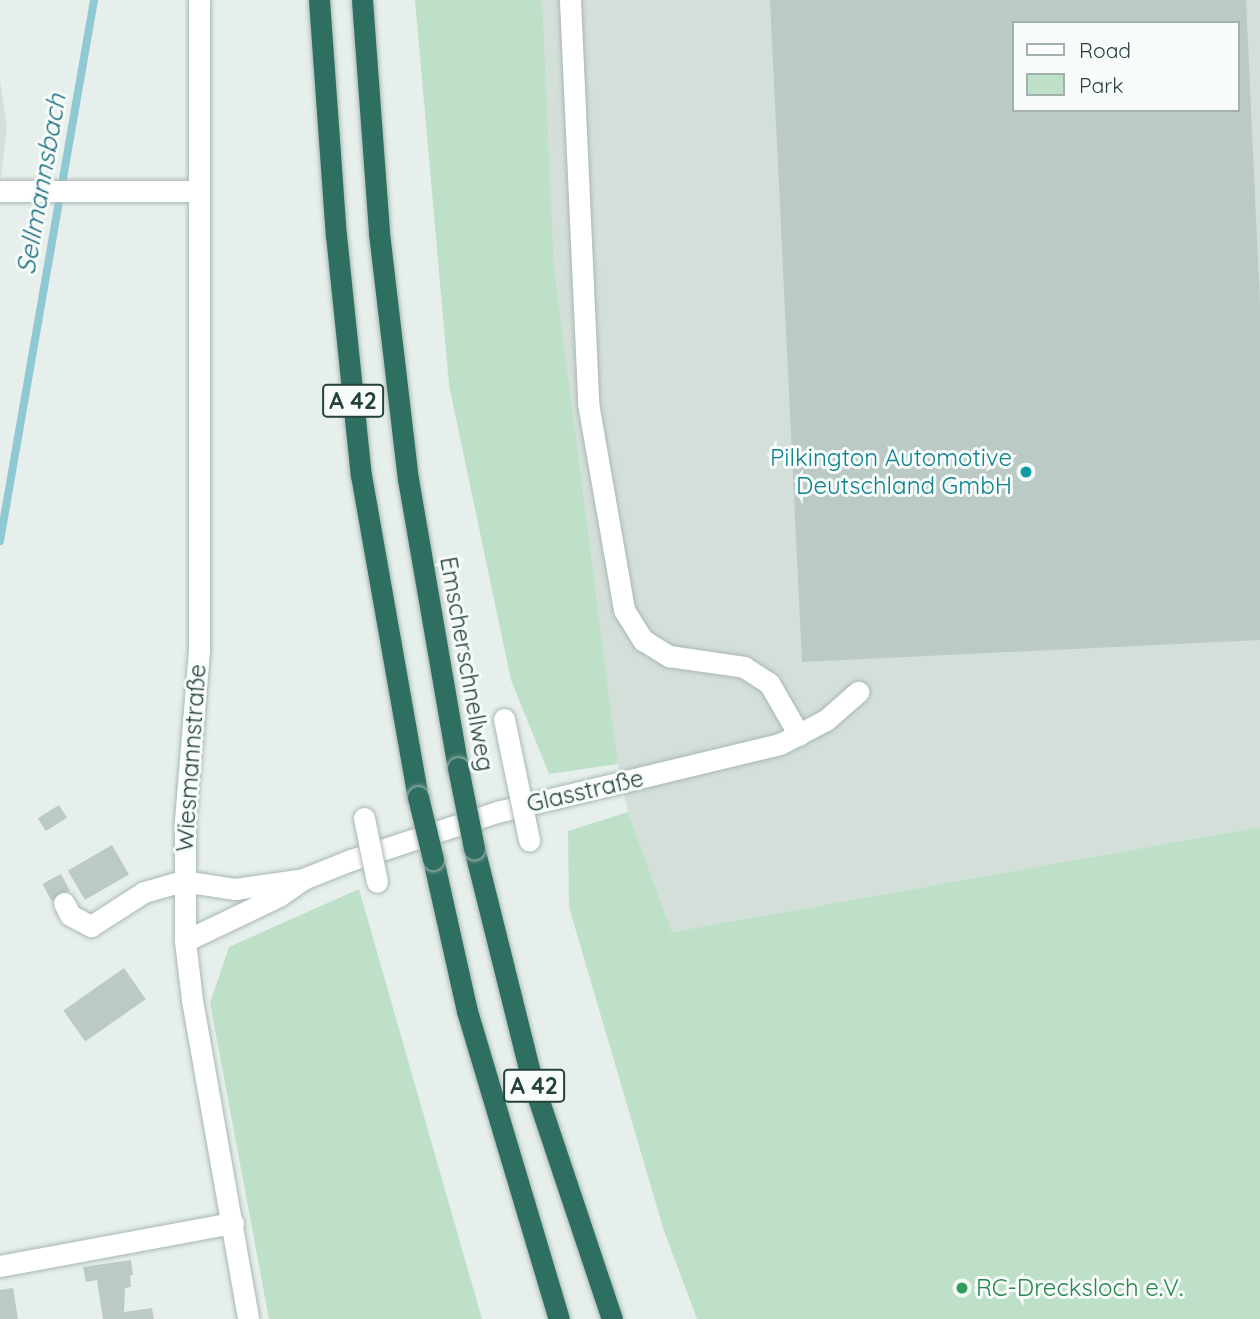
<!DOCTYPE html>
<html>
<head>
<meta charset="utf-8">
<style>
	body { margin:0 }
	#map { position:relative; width:1260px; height:1319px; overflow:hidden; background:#e6efeb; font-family:Quicksand,sans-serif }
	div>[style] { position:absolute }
	.built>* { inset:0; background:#d4dfda }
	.green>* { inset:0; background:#bfe0c8 }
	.stream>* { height:8px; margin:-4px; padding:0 4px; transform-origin:4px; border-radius:4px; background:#8ec9d4 }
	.building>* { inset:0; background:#bbcac4; transform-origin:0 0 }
	.roads { filter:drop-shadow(0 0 2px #a8b8b2) drop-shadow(0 0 2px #a8b8b2) }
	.minor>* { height:21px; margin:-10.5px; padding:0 10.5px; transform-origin:10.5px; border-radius:10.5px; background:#fff }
	.highway>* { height:21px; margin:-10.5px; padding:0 10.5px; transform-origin:10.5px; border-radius:10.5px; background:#2f6f62 }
	.bridges { filter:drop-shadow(0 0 2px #a8b8b2) drop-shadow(0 0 2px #a8b8b2) }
	.minor-bridge>* { height:21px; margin:-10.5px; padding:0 10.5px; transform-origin:10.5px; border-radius:10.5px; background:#fff }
	.highway-bridge>* { height:21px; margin:-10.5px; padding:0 10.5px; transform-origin:10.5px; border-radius:10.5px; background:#2f6f62 }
	.dots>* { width:19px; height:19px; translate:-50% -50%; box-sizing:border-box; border:4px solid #f7fbf9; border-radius:50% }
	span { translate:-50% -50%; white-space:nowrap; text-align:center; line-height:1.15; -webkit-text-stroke:6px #f7fbf9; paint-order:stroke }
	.shield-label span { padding:2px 5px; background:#f7fbf9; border:2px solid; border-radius:5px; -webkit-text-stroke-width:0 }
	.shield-label { font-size:23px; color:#24423a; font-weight:700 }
	.culture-label { font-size:24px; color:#0d838f }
	.right { translate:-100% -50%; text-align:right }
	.street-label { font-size:24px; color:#24423a }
	.leisure-label { font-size:24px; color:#27864d }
	.left { translate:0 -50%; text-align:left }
	.water-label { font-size:26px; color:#1c6f80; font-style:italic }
	.legend { position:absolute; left:1012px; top:21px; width:228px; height:91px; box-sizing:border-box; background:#f7fbf9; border:2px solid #a3b1ad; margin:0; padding:9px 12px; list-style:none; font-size:21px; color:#24423a }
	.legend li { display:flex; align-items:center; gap:14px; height:35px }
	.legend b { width:35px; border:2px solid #a3b1ad }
</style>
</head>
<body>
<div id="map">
	<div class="built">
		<div style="clip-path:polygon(evenodd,541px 0,1260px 0,1260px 827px,672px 932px,628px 812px,618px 764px,554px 265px,541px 0,1013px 23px,1237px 23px,1237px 110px,1013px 110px,1013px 23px)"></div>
		<div style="clip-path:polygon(0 80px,7px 127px,0 185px)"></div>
	</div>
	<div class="green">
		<div style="clip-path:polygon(415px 0,542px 0,554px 265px,618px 764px,549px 774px,511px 680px,449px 385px)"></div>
		<div style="clip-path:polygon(628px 812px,672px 932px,1260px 827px,1260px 1319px,697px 1319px,664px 1231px,569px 907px,568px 831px)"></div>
		<div style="clip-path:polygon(359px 889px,482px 1319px,269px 1319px,210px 1003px,229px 947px)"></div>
	</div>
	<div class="stream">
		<div style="left:0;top:541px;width:549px;rotate:-80.14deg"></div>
	</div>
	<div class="building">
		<div style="clip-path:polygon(evenodd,770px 0,1246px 0,1260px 304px,1260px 640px,802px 662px,770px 0,1013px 23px,1237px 23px,1237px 110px,1013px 110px,1013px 23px)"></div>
		<div style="left:59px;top:805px;width:15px;height:25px;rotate:58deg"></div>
		<div style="left:112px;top:845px;width:34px;height:51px;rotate:60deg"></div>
		<div style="left:61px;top:874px;width:19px;height:21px;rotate:62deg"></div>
		<div style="left:124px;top:968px;width:38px;height:74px;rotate:55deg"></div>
		<div style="clip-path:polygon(131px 1260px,133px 1275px,130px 1275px,131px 1287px,125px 1288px,124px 1312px,152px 1308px,154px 1319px,103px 1319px,97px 1280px,86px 1282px,83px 1267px)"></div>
		<div style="clip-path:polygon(13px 1288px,18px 1319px,0 1319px,0 1290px)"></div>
	</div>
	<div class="roads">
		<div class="minor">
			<div style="left:199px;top:0;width:650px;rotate:90deg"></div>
			<div style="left:199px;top:650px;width:172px;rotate:94.7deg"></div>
			<div style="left:185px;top:821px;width:120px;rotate:90deg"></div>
			<div style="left:185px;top:941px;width:59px;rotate:83.2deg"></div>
			<div style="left:192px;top:1000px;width:324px;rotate:80deg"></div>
			<div style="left:570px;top:0;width:403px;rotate:87.4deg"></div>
			<div style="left:588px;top:403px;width:210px;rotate:80.1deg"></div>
			<div style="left:624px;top:610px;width:36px;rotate:58deg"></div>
			<div style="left:643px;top:640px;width:31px;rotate:32deg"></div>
			<div style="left:669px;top:656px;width:76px;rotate:8.3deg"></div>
			<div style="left:744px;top:667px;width:30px;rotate:33deg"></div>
			<div style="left:769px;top:683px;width:60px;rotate:60deg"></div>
			<div style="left:0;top:191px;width:197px"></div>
			<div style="left:64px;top:903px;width:13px;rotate:63deg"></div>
			<div style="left:70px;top:915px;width:24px;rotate:28deg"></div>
			<div style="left:91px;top:926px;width:63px;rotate:-32.7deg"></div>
			<div style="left:144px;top:892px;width:41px;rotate:-15.8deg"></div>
			<div style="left:183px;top:881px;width:53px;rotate:8.7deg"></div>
			<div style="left:235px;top:889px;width:64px;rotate:-8.1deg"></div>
			<div style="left:185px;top:941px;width:104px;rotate:-25.6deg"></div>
			<div style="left:279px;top:896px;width:29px;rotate:-35deg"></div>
			<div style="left:303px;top:879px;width:52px;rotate:-21.6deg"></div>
			<div style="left:351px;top:860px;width:154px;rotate:-18.2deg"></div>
			<div style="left:497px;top:812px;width:291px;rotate:-13.5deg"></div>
			<div style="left:780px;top:744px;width:52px;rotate:-27.6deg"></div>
			<div style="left:826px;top:720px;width:43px;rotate:-41.2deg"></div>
			<div style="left:0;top:1266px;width:237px;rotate:-10.5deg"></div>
		</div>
		<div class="highway">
			<div style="left:319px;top:0;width:236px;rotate:85.9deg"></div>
			<div style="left:336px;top:235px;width:241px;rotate:84.1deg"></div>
			<div style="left:361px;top:475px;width:327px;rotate:80deg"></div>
			<div style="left:362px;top:0;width:234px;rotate:85.8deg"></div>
			<div style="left:379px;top:233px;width:248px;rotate:83.3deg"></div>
			<div style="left:408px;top:479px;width:293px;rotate:80.2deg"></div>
			<div style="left:474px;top:848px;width:239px;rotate:76deg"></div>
			<div style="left:532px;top:1080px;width:252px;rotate:71.5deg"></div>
			<div style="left:433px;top:859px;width:156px;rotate:77.4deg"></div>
			<div style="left:467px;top:1011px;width:321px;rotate:73.4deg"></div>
		</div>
	</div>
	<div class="bridges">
		<div class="minor-bridge">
			<div style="left:504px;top:719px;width:124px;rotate:78.3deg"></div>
			<div style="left:364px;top:818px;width:65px;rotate:78.5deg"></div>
		</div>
		<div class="highway-bridge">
			<div style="left:458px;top:768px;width:82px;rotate:78.7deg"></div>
			<div style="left:418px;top:797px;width:64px;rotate:76.4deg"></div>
		</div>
	</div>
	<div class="dots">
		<div style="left:1026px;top:472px;background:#0f9aa8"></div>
		<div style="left:962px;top:1288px;background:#2e9e5b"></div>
	</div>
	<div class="shield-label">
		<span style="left:353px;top:401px">A 42</span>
		<span style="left:534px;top:1086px">A 42</span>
	</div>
	<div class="culture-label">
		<span class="right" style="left:1012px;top:472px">Pilkington Automotive<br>Deutschland GmbH</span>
	</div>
	<div class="street-label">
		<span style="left:467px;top:664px;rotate:80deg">Emscherschnellweg</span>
		<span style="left:191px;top:758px;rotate:-86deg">Wiesmannstraße</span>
		<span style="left:585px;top:791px;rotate:-13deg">Glasstraße</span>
	</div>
	<div class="leisure-label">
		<span class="left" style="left:976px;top:1288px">RC-Drecksloch e.V.</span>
	</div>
	<div class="water-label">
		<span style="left:41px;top:184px;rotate:-80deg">Sellmannsbach</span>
	</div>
	<ul class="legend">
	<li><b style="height:9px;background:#fff"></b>Road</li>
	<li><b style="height:19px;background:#bfe0c8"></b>Park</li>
	</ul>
</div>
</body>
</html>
